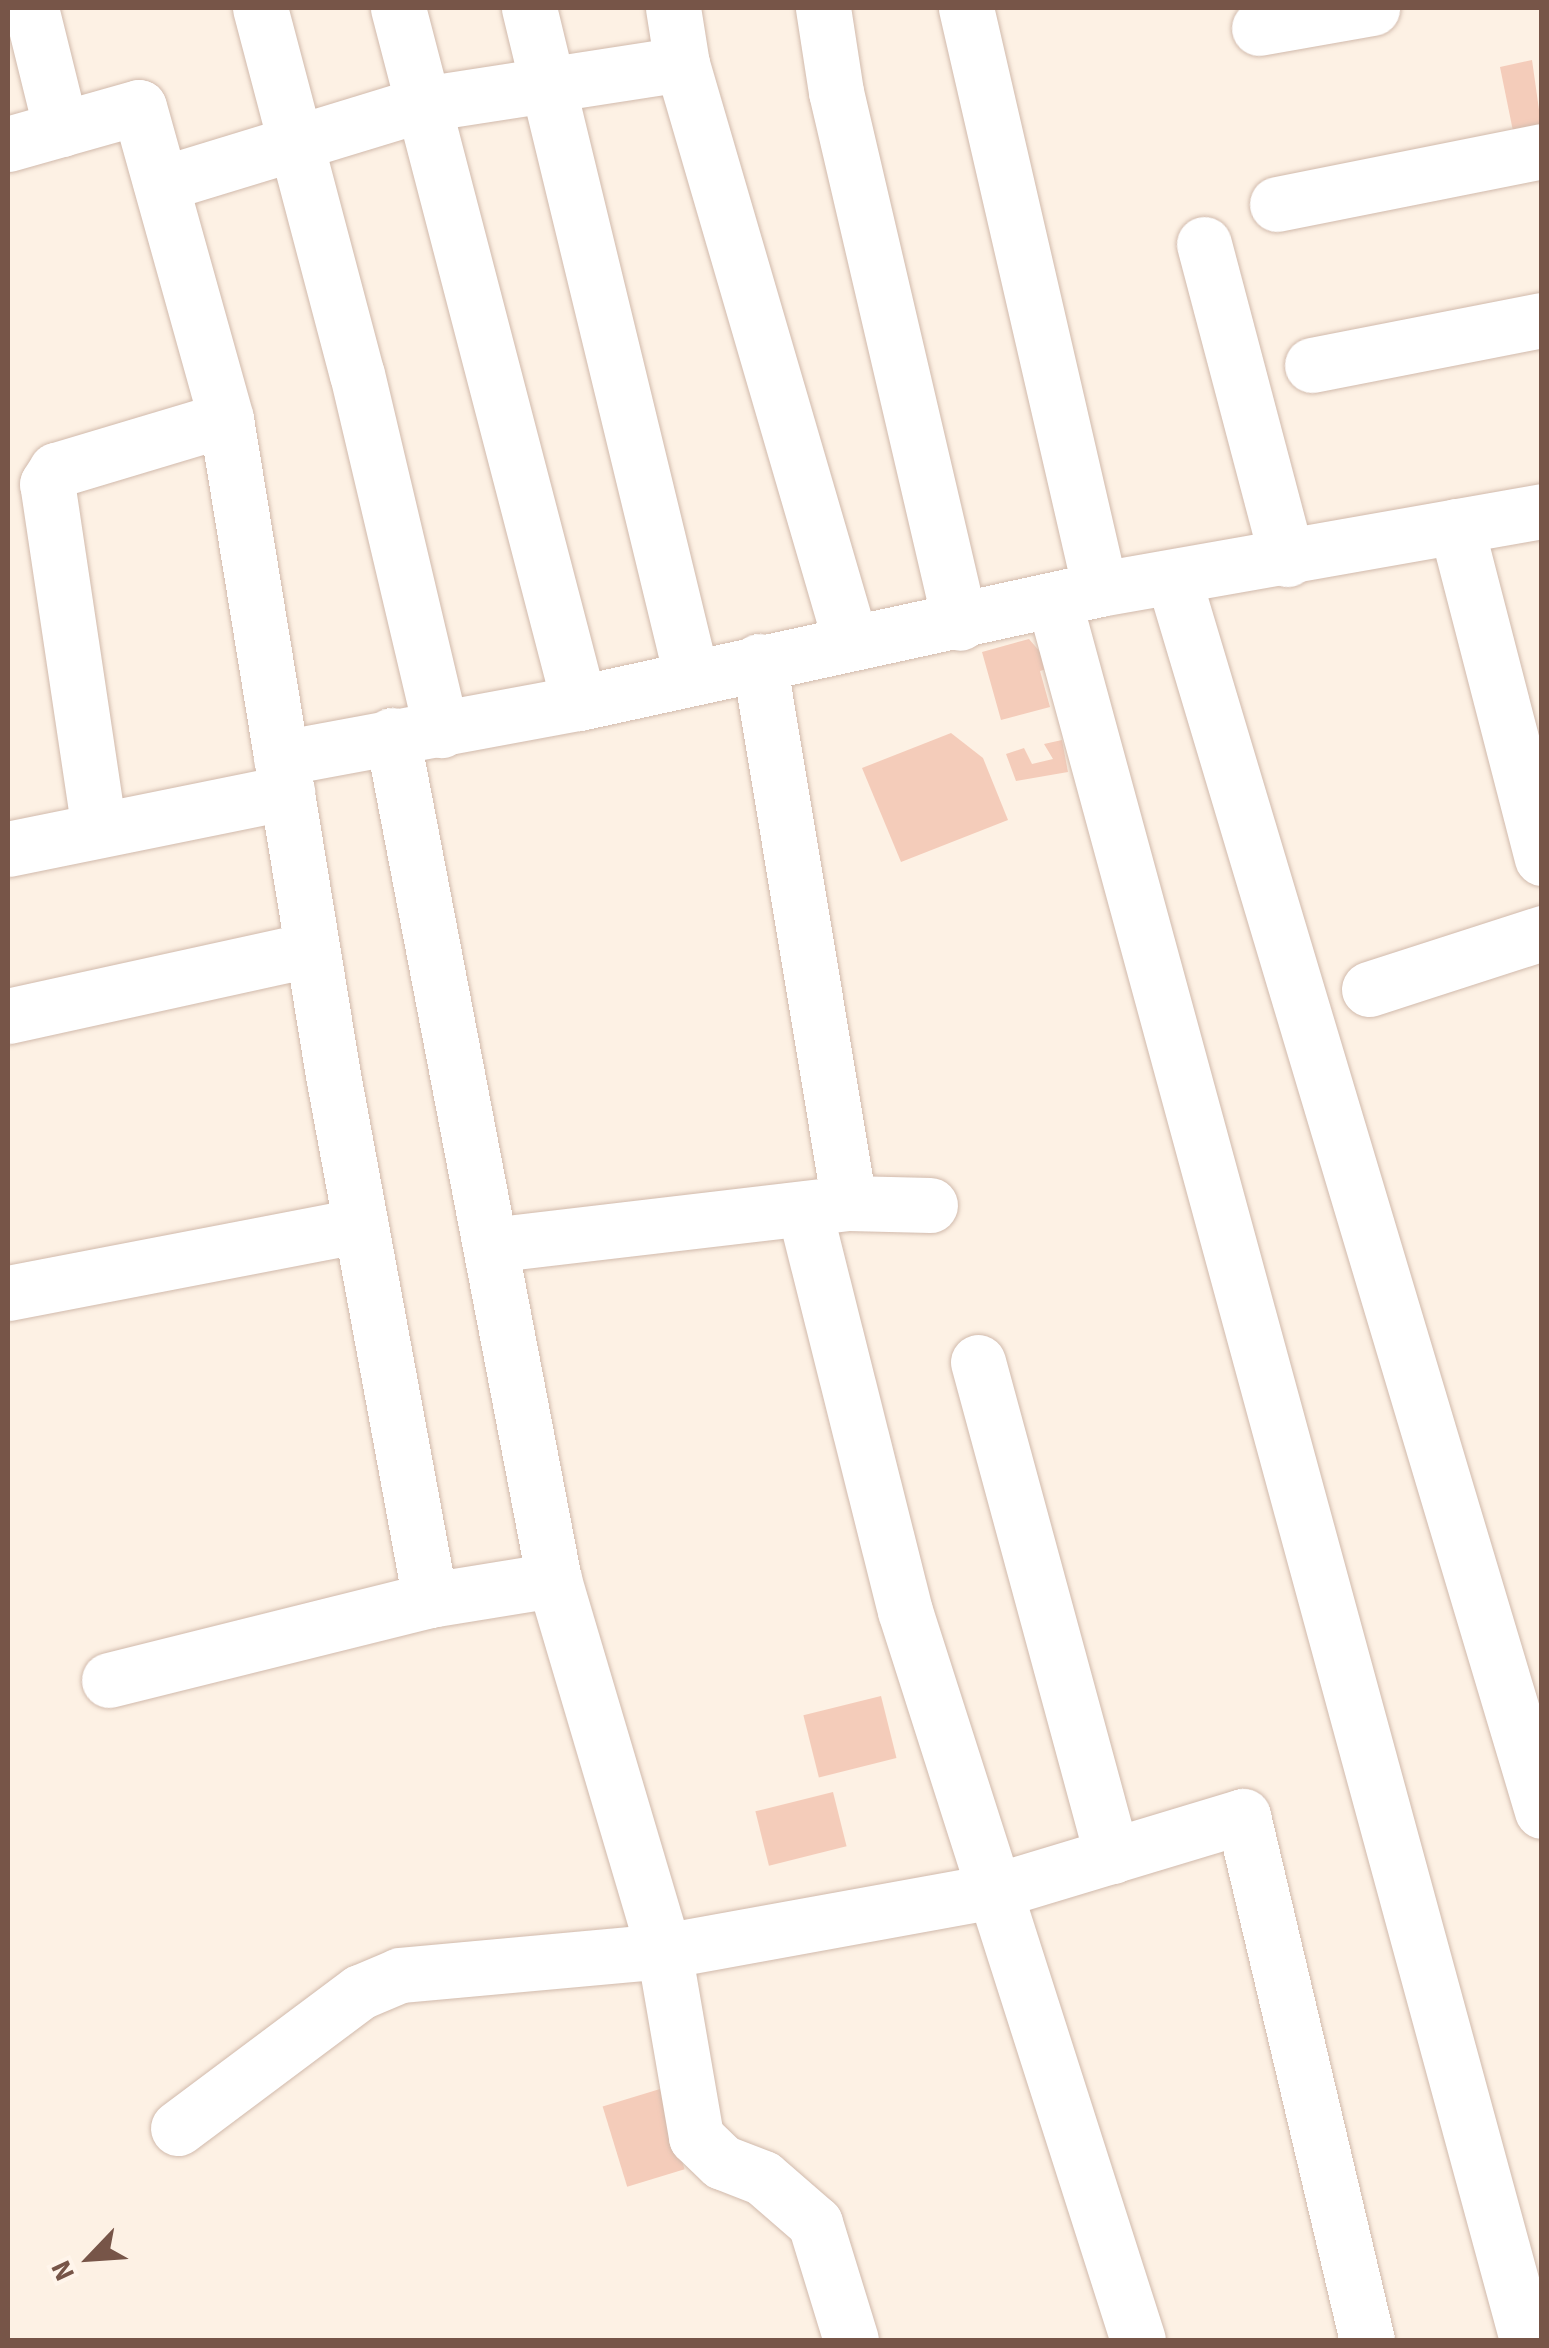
<!DOCTYPE html>
<html>
<head>
<meta charset="utf-8">
<style>
	body { margin:0 }
	#map { position:relative; width:1549px; height:2348px; overflow:hidden; background:#fdf1e4; font-family:"Source Sans 3",sans-serif }
	div>[style] { position:absolute }
	.building>* { inset:0; background:#f4ccba; transform-origin:0 0 }
	.roads { filter:drop-shadow(0 0 2px #d1baac) drop-shadow(0 0 2px #d1baac) }
	.minor>* { height:55px; margin:-27.5px; padding:0 27.5px; transform-origin:27.5px; border-radius:27.5px; background:#fff }
	span { translate:-50% -50%; white-space:nowrap; text-align:center; line-height:1.15; -webkit-text-stroke:10px #fff5eb; paint-order:stroke }
	.frame { position:absolute; inset:0; border:10px solid #775548; pointer-events:none }
	.north { position:absolute; left:40px; top:2208px; width:100px; height:100px; -webkit-text-stroke:8px #fff5eb; paint-order:stroke; rotate:245deg; font-size:28px; font-weight:700; line-height:40px; text-align:center; color:#775548 }
	.north::after { content:''; display:block; margin:auto; width:35px; height:45px; background:#775548; clip-path:polygon(50% 0,100% 100%,50% 72%,0 100%) }
</style>
</head>
<body>
<div id="map">
	<div class="building">
		<div style="clip-path:polygon(1532px 60px,1542px 131px,1514px 136px,1500px 67px)"></div>
		<div style="clip-path:polygon(1029px 639px,1053px 667px,1040px 671px,1050px 707px,1001px 720px,982px 652px)"></div>
		<div style="clip-path:polygon(951px 733px,983px 758px,1008px 820px,901px 862px,862px 768px)"></div>
		<div style="clip-path:polygon(1062px 740px,1068px 772px,1016px 781px,1006px 754px,1024px 748px,1032px 764px,1053px 759px,1044px 744px)"></div>
		<div style="left:881px;top:1696px;width:64px;height:80px;rotate:76deg"></div>
		<div style="left:833px;top:1792px;width:56px;height:80px;rotate:76deg"></div>
		<div style="left:660px;top:2089px;width:84px;height:60px;rotate:73deg"></div>
	</div>
	<div class="roads">
		<div class="minor">
			<div style="left:31px;top:8px;width:125px;rotate:76.1deg"></div>
			<div style="left:260px;top:8px;width:379px;rotate:75.2deg"></div>
			<div style="left:357px;top:374px;width:366px;rotate:76.7deg"></div>
			<div style="left:398px;top:8px;width:718px;rotate:75.4deg"></div>
			<div style="left:529px;top:8px;width:686px;rotate:76.35deg"></div>
			<div style="left:673px;top:8px;width:57px;rotate:80.9deg"></div>
			<div style="left:682px;top:64px;width:603px;rotate:73.73deg"></div>
			<div style="left:823px;top:8px;width:85px;rotate:81.2deg"></div>
			<div style="left:836px;top:92px;width:545px;rotate:76.86deg"></div>
			<div style="left:966px;top:8px;width:596px;rotate:77.01deg"></div>
			<div style="left:1259px;top:28px;width:115px;rotate:-10deg"></div>
			<div style="left:8px;top:144px;width:136px;rotate:-15.8deg"></div>
			<div style="left:139px;top:107px;width:324px;rotate:74.4deg"></div>
			<div style="left:226px;top:419px;width:665px;rotate:80.74deg"></div>
			<div style="left:333px;top:1075px;width:534px;rotate:79.53deg"></div>
			<div style="left:430px;top:1600px;width:126px;rotate:-9.2deg"></div>
			<div style="left:554px;top:1580px;width:387px;rotate:73.5deg"></div>
			<div style="left:664px;top:1951px;width:189px;rotate:80.2deg"></div>
			<div style="left:696px;top:2137px;width:36px;rotate:44deg"></div>
			<div style="left:722px;top:2162px;width:44px;rotate:21.3deg"></div>
			<div style="left:763px;top:2178px;width:69px;rotate:40.9deg"></div>
			<div style="left:815px;top:2223px;width:122px;rotate:72.9deg"></div>
			<div style="left:161px;top:184px;width:274px;rotate:-17deg"></div>
			<div style="left:423px;top:104px;width:262px;rotate:-8.8deg"></div>
			<div style="left:1277px;top:204px;width:270px;rotate:-11.3deg"></div>
			<div style="left:1204px;top:244px;width:326px;rotate:75.2deg"></div>
			<div style="left:1312px;top:365px;width:234px;rotate:-11.1deg"></div>
			<div style="left:1456px;top:526px;width:343px;rotate:75.5deg"></div>
			<div style="left:1173px;top:577px;width:1288px;rotate:73.35deg"></div>
			<div style="left:1054px;top:601px;width:1802px;rotate:74.78deg"></div>
			<div style="left:759px;top:661px;width:549px;rotate:80.57deg"></div>
			<div style="left:392px;top:735px;width:860px;rotate:79.15deg"></div>
			<div style="left:281px;top:758px;width:303px;rotate:-10.5deg"></div>
			<div style="left:579px;top:703px;width:533px;rotate:-12.34deg"></div>
			<div style="left:1100px;top:589px;width:449px;rotate:-10deg"></div>
			<div style="left:99px;top:830px;width:350px;rotate:-98.5deg"></div>
			<div style="left:47px;top:484px;width:17px;rotate:-57deg"></div>
			<div style="left:56px;top:470px;width:177px;rotate:-16.7deg"></div>
			<div style="left:8px;top:849px;width:285px;rotate:-11.5deg"></div>
			<div style="left:1369px;top:989px;width:182px;rotate:-17.9deg"></div>
			<div style="left:8px;top:1016px;width:311px;rotate:-12.4deg"></div>
			<div style="left:804px;top:1209px;width:414px;rotate:75.9deg"></div>
			<div style="left:905px;top:1611px;width:765px;rotate:72.28deg"></div>
			<div style="left:490px;top:1245px;width:361px;rotate:-6.7deg"></div>
			<div style="left:849px;top:1203px;width:81px;rotate:1.4deg"></div>
			<div style="left:8px;top:1293px;width:359px;rotate:-10.9deg"></div>
			<div style="left:978px;top:1362px;width:512px;rotate:74.82deg"></div>
			<div style="left:109px;top:1680px;width:331px;rotate:-14deg"></div>
			<div style="left:178px;top:2128px;width:227px;rotate:-36.8deg"></div>
			<div style="left:360px;top:1992px;width:43px;rotate:-23deg"></div>
			<div style="left:400px;top:1975px;width:265px;rotate:-5.2deg"></div>
			<div style="left:664px;top:1951px;width:336px;rotate:-10.3deg"></div>
			<div style="left:995px;top:1891px;width:259px;rotate:-16.8deg"></div>
			<div style="left:1243px;top:1816px;width:538px;rotate:76.69deg"></div>
		</div>
	</div>
	<div class="frame"></div>
	<div class="north">N</div>
</div>
</body>
</html>
